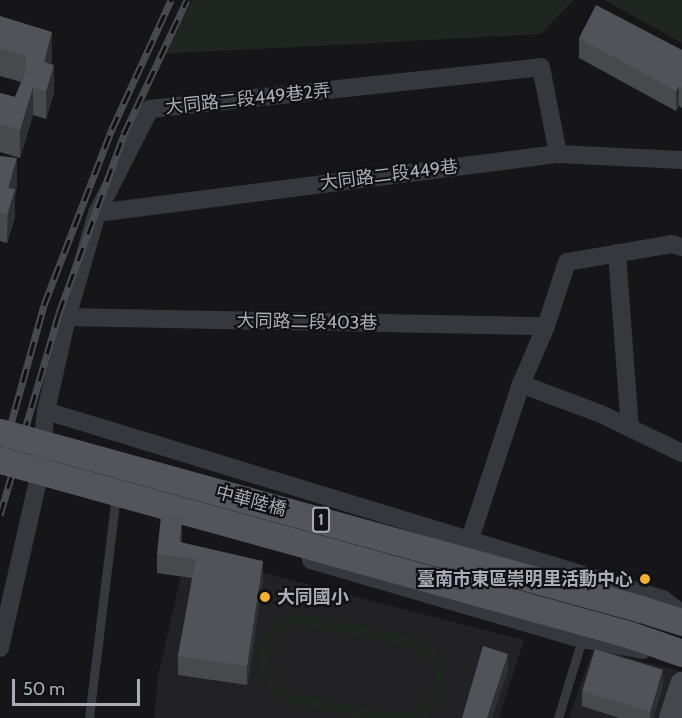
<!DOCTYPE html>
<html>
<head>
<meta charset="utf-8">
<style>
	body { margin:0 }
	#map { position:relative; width:682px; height:718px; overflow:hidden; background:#161618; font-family:Cabin,"Noto Sans TC",sans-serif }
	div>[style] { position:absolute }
	.built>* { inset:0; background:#222225 }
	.green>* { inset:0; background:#1e261f }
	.lane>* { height:9px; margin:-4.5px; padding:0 4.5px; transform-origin:4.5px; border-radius:4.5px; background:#37383d }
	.street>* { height:18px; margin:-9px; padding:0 9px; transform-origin:9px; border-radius:9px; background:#37383d }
	.secondary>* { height:24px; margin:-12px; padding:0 12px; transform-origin:12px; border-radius:12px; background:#45474d }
	.primary>* { height:27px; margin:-13.5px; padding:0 13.5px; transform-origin:13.5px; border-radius:13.5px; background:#53555c }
	.rail>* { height:7px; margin-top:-3.5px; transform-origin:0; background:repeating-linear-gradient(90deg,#111113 0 14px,#4a4c52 0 28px); box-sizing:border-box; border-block:2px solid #4a4c52 }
	.primary-bridge>* { height:27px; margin:-13.5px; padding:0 13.5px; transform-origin:13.5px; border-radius:13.5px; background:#53555c }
	.wall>* { inset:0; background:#47494d }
	.shaded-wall>* { inset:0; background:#2f3033 }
	.building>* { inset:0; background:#525359; transform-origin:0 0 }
	.dots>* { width:16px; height:16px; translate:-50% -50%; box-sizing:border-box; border:3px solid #111113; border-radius:50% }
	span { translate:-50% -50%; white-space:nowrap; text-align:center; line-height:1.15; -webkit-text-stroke:4.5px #111113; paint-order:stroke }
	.shield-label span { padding:2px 4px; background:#111113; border:2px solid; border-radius:4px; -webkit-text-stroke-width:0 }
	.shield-label { font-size:16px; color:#a8adb8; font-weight:700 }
	.street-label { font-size:18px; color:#a8adb8 }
	.poi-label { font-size:18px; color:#a8adb8; font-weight:700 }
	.right { translate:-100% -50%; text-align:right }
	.left { translate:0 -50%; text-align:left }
	.scale { position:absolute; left:12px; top:679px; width:128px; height:27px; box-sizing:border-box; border:3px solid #a8adb8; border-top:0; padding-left:8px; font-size:18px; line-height:21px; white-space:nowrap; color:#a8adb8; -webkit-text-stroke:4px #111113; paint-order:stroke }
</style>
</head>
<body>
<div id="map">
	<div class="built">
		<div style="clip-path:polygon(186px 553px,524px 640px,499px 718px,154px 718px,158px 676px)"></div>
		<div style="clip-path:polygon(593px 648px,682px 672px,682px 718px,569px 718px)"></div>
	</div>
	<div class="green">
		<div style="clip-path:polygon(193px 0,574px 0,541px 34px,162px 54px)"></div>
		<div style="clip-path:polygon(604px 0,682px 0,682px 43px)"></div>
		<div style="clip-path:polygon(evenodd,298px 612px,421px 638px,437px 651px,445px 667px,441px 702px,427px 718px,358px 718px,284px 703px,268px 688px,260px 674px,257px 654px,264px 634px,279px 619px,298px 612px,297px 625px,412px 648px,429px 663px,434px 675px,427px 699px,417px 708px,401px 714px,290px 693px,278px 684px,270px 661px,278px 635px,297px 625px)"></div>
	</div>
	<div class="lane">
		<div style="left:89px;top:718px;width:217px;rotate:-83.1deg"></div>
		<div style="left:558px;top:718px;width:83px;rotate:-73.1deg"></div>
	</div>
	<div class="street">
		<div style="left:97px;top:213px;width:465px;rotate:-7.3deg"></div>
		<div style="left:558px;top:154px;width:124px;rotate:2.8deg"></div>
		<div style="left:617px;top:253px;width:175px;rotate:85.8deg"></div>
		<div style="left:67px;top:317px;width:479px;rotate:1.1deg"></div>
		<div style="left:521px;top:384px;width:85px;rotate:20.6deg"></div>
		<div style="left:601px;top:414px;width:90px;rotate:25.7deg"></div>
		<div style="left:46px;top:411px;width:645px;rotate:16.95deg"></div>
		<div style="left:663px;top:599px;width:24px;rotate:38deg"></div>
		<div style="left:470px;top:539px;width:163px;rotate:-71.8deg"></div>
		<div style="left:521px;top:384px;width:63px;rotate:-66.7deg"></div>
		<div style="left:546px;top:326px;width:67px;rotate:-71.8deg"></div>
		<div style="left:567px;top:262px;width:107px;rotate:-9.7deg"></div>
		<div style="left:672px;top:244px;width:10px;rotate:17deg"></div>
		<div style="left:311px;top:560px;width:282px;rotate:16.3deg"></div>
		<div style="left:582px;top:639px;width:62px;rotate:10.2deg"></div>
		<div style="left:0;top:648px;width:171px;rotate:-77.2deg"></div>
		<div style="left:38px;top:481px;width:70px;rotate:-83.5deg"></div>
		<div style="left:46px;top:411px;width:96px;rotate:-77.4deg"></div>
		<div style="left:67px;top:317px;width:108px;rotate:-73.9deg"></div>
		<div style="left:97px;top:213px;width:117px;rotate:-63deg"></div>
		<div style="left:150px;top:109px;width:393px;rotate:-6.1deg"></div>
		<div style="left:541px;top:67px;width:89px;rotate:78.9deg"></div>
	</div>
	<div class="secondary">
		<div style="left:671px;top:718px;width:36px;rotate:-72deg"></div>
	</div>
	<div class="primary">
		<div style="left:641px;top:609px;width:43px;rotate:17.6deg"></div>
		<div style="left:631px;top:635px;width:54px;rotate:19.4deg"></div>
	</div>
	<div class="rail">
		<div style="left:0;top:463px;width:164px;rotate:-74.4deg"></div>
		<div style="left:44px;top:305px;width:189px;rotate:-68.9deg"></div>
		<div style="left:112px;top:129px;width:142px;rotate:-65.4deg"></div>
		<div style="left:0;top:515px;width:210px;rotate:-73.7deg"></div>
		<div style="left:59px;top:313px;width:190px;rotate:-70deg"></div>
		<div style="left:124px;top:134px;width:148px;rotate:-64.8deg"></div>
	</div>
	<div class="primary-bridge">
		<div style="left:0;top:432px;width:665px;rotate:15.44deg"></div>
		<div style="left:0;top:460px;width:655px;rotate:15.5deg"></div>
	</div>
	<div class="wall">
		<div style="clip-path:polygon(0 16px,52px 60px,51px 64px,54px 93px,46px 119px,33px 115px,20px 158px,0 152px,0 93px,15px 97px,21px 82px,0 76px)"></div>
		<div style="clip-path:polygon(579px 38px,682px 50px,682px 108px,679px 106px,676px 111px,579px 58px)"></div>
		<div style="clip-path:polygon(0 156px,17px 186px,15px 195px,15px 217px,7px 243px,0 241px)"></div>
		<div style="clip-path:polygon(182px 538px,182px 543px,263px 580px,247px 685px,178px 675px,178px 656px,192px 578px,157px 573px,157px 554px)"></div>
		<div style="clip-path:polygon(663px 685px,653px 718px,619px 718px,582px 706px,582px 691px)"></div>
	</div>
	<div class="shaded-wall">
		<div style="clip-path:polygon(52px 32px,52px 60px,44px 90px,44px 62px)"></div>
		<div style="clip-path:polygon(54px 65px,54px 93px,46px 119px,46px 91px)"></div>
		<div style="clip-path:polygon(679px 86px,679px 106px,676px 111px,676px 91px)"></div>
		<div style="clip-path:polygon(33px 87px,33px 115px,20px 158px,20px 130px)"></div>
		<div style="clip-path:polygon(17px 158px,17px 186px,15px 195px,15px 217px,7px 243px,8px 188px)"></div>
		<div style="clip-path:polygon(182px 518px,182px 538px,180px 557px,180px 542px)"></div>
		<div style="clip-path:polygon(263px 561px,263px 580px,247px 685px,247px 666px)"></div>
		<div style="clip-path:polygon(508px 654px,508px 670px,492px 718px,487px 718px)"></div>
		<div style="clip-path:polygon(663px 670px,663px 685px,653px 718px,650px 718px,650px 712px)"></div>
	</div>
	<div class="building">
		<div style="clip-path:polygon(596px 5px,682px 50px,682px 88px,679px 86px,676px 91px,579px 38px)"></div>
		<div style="clip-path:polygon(0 16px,52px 32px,44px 62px,54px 65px,46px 91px,33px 87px,20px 130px,0 124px,0 93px,15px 97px,25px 74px,26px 56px,0 48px)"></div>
		<div style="clip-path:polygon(0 156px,17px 158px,8px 188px,15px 189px,7px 215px,0 213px)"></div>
		<div style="clip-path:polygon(161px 516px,182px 518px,180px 542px,263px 561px,247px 666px,178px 656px,196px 559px,157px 554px)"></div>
		<div style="clip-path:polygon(483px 646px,508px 654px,487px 718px,462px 718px)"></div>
		<div style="left:595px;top:649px;width:71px;height:44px;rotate:17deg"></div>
	</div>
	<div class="dots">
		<div style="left:645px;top:579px;background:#f2b134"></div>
		<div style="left:265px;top:597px;background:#f2b134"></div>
	</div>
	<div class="shield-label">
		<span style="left:321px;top:520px">1</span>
	</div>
	<div class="street-label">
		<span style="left:248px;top:99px;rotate:-6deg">大同路二段449巷2弄</span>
		<span style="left:389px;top:175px;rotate:-7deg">大同路二段449巷</span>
		<span style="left:307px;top:322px;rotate:1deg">大同路二段403巷</span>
		<span style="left:251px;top:501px;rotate:15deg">中華陸橋</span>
	</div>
	<div class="poi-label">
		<span class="right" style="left:633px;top:579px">臺南市東區崇明里活動中心</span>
		<span class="left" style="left:277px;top:597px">大同國小</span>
	</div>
	<div class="scale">50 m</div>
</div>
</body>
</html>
